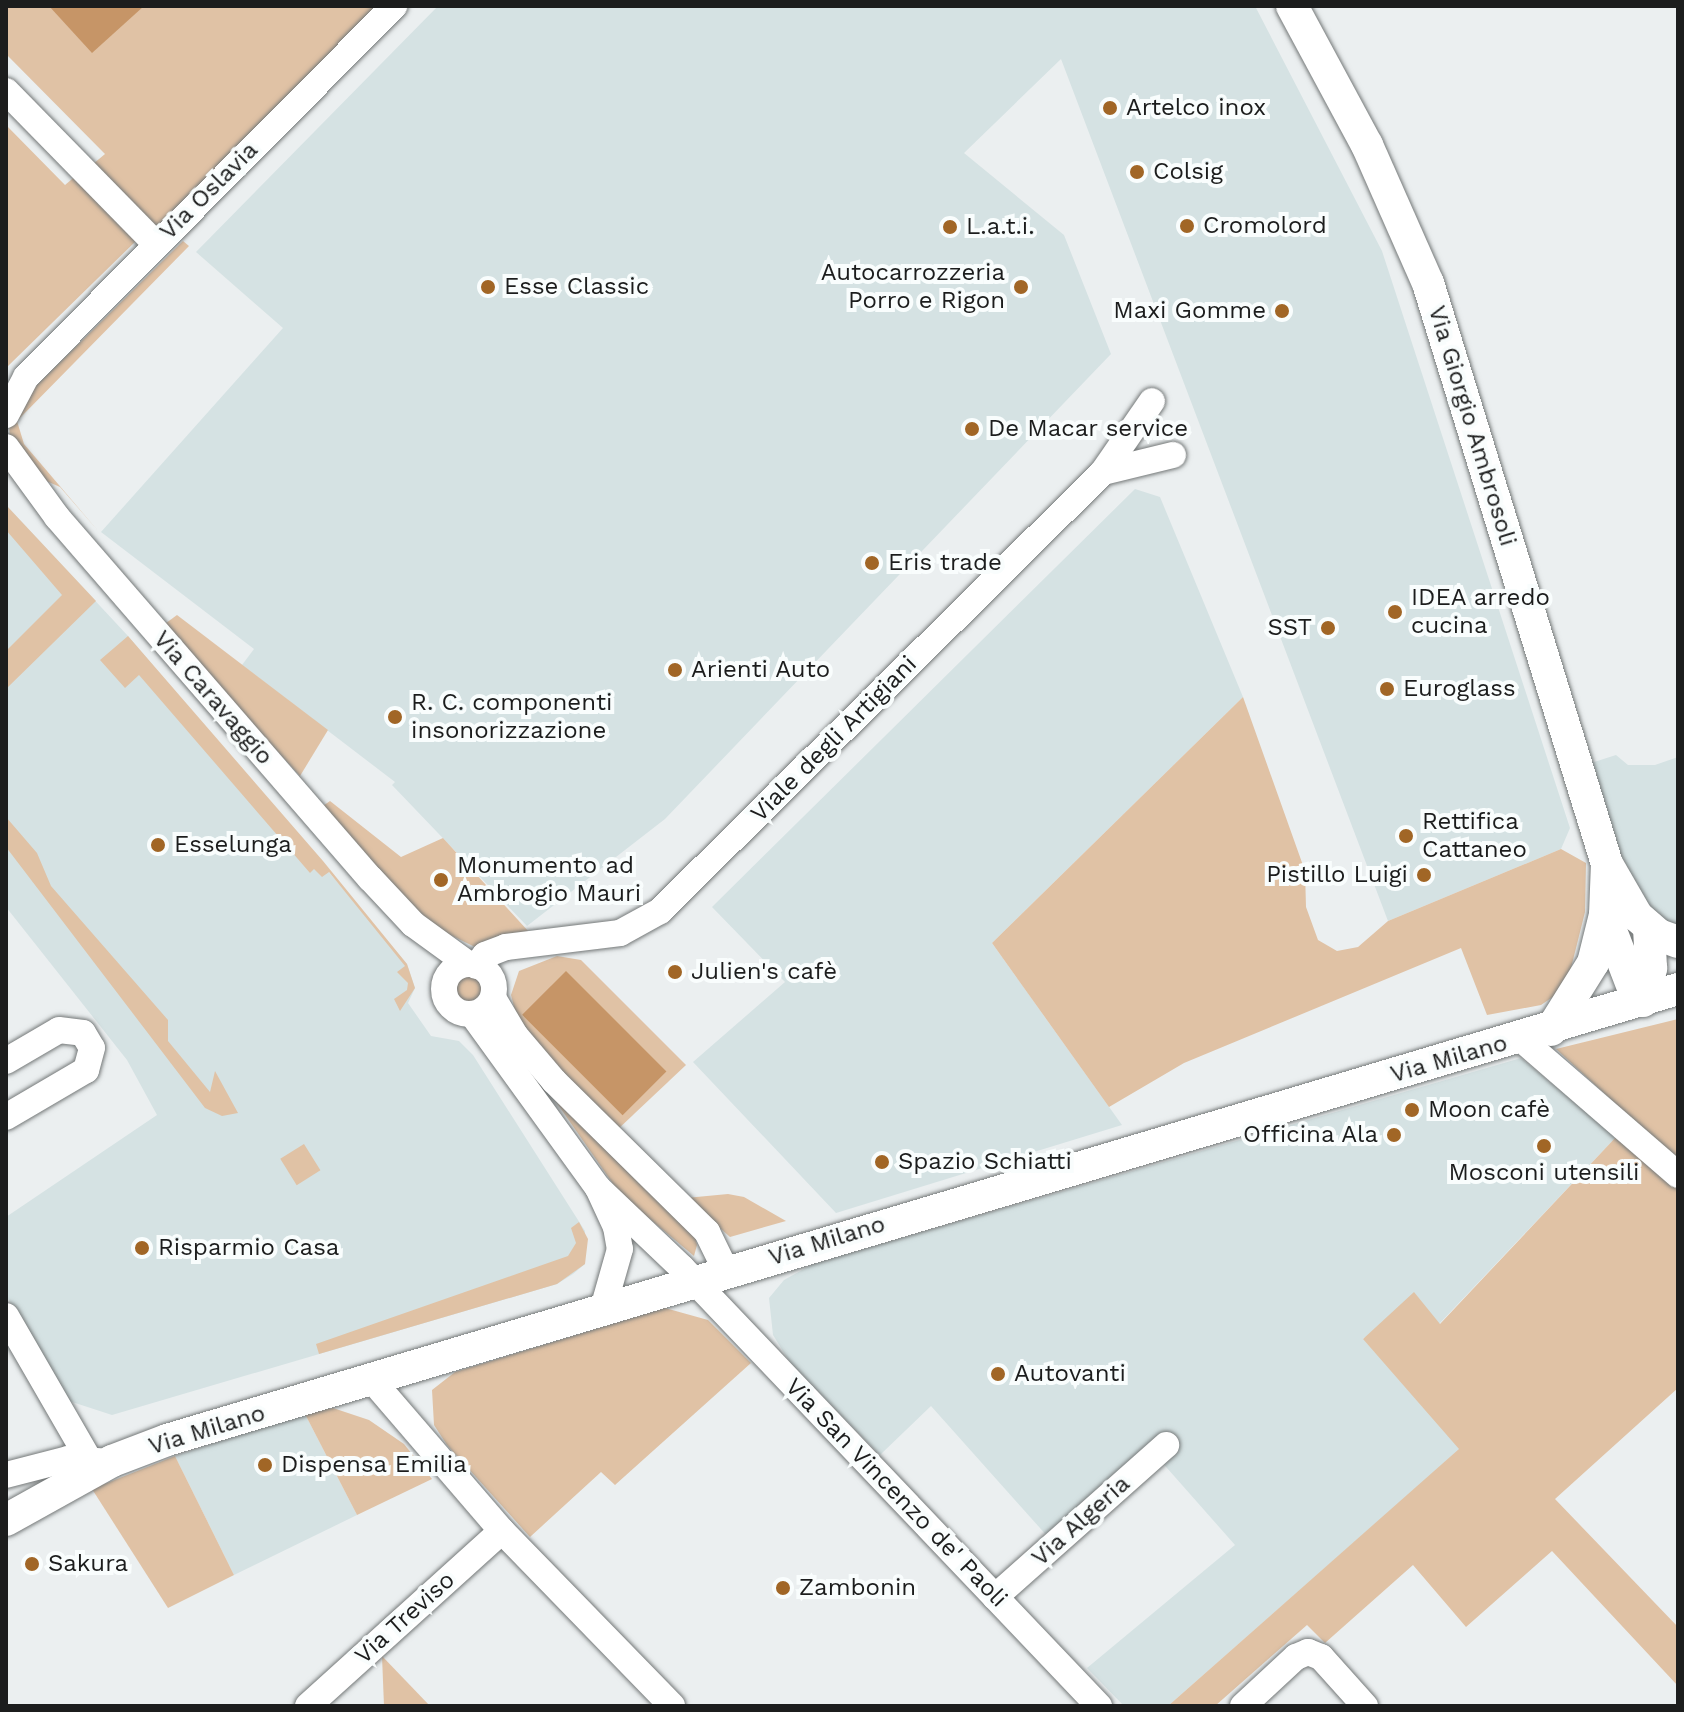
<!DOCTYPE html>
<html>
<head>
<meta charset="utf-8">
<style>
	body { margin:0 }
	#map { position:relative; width:1684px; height:1712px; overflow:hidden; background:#ebeff0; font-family:"Work Sans",sans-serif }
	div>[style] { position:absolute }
	.built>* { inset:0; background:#d5e2e3 }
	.green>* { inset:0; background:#e0c2a5; transform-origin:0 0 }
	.round { border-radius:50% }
	.water>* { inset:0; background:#c69567; transform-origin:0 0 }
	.roads { filter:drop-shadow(0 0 2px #747878) drop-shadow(0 0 2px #747878) }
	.minor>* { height:26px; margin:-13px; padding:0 13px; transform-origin:13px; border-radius:13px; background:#fff }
	.minor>.ring { margin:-13px; padding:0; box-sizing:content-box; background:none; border:26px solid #fff; border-radius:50% }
	.major>* { height:32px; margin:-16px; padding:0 16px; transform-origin:16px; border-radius:16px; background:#fff }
	.dots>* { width:22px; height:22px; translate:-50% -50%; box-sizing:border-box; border:4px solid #f9fdfd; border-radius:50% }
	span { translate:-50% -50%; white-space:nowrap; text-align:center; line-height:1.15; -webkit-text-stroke:8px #f9fdfd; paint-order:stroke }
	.poi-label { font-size:24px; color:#1c1d1d }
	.left { translate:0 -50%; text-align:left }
	.right { translate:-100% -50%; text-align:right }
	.street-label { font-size:24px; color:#1c1d1d }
	.frame { position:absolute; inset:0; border:8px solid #1c1d1d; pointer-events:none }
</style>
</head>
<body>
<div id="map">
	<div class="built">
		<div style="clip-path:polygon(438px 6px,1255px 6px,1382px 251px,1570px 828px,1561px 849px,1388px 921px,1061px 59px,964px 153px,1064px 235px,1111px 354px,665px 819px,527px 926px,392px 785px,395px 782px,242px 665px,254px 649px,101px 532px,283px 328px,196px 252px)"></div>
		<div style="clip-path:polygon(1135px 489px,1160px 497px,1243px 697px,992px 943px,1122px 1125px,836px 1213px,693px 1062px,785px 982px,712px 907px)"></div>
		<div style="clip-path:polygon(6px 505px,128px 636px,407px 964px,415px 988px,408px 1003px,431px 1036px,459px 1041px,473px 1055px,585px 1231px,585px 1264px,573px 1274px,557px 1284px,112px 1415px,66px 1400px,6px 1295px,6px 1217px,157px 1115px,127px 1060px,6px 907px)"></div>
		<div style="clip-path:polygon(1616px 755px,1628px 765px,1655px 765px,1678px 757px,1678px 930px,1651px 909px,1621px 857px,1591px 763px)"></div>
		<div style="clip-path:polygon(1521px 1058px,1616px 1137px,1439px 1324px,1363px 1338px,1460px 1449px,1168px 1706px,1124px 1706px,1087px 1668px,1235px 1545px,1152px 1451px,1048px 1537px,931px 1406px,880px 1455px,791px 1364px,773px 1335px,769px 1298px,784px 1280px,813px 1264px)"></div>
		<div style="clip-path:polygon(305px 1414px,357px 1515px,234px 1575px,175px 1456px)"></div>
	</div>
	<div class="green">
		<div style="clip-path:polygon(6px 6px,380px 6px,155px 228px,93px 164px,105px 154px,6px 54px)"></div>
		<div style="clip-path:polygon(6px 125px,65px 185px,78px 174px,139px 238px,6px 368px)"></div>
		<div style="clip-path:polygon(183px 241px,189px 246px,17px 421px,24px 444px,99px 532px,60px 487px,35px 476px,10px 441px,9px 420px,20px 402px)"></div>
		<div style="clip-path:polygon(6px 505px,96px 601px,6px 689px,6px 651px,62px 595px,6px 530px)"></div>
		<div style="clip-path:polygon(177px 615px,328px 730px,300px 776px,162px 626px)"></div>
		<div style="clip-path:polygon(128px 636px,323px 861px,407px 964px,415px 988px,400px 1011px,394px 999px,407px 990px,408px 983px,397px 972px,405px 966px,329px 872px,322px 877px,314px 869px,310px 873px,139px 675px,125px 688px,100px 660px)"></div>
		<div style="clip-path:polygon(1243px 697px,1305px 871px,1306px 907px,1318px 940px,1337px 951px,1358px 947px,1388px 921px,1561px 849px,1586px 863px,1585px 912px,1566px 988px,1541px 1005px,1487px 1015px,1461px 948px,1184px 1063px,1109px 1107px,992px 943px)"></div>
		<div style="clip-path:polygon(330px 801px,401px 857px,443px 838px,529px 932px,477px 948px,430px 925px,320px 808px)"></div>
		<div style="clip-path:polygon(6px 817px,37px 853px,51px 886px,168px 1020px,168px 1041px,210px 1092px,215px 1071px,238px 1113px,222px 1116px,205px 1108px,6px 847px)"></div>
		<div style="clip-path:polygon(557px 956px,581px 960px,686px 1065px,616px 1131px,518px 1022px,511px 995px,519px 971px)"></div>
		<div class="round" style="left:450px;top:972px;width:36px;height:36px"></div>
		<div style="clip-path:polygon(1678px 1019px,1678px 1161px,1556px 1049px)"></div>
		<div style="clip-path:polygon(552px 1096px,692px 1225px,697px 1245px,694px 1256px,620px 1194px)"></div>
		<div style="clip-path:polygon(1616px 1137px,1678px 1189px,1678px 1388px,1555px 1499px,1678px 1627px,1678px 1686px,1552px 1551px,1466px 1627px,1413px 1565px,1325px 1643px,1307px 1625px,1215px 1706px,1168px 1706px,1459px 1449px,1363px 1339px,1414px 1292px,1440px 1324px)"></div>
		<div style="left:304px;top:1144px;width:31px;height:28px;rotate:58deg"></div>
		<div style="clip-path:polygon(728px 1194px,744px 1197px,786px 1221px,730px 1237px,686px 1198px)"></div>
		<div style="clip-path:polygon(579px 1222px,588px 1239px,585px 1264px,557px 1284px,319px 1354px,316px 1344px,568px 1256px,576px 1243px,571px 1228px)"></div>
		<div style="clip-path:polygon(665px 1308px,708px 1320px,751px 1363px,615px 1485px,601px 1472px,530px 1537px,447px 1445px,434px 1425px,432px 1390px,455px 1372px)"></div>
		<div style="clip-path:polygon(333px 1408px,369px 1420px,404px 1444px,432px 1479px,357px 1515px,305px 1414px)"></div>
		<div style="clip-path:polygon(175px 1456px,234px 1575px,168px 1608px,92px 1489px)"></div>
		<div style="clip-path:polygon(382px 1656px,430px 1706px,384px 1706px)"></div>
	</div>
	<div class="water">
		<div style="clip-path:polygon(49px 6px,144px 6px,92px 53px)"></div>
		<div style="left:566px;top:971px;width:142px;height:62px;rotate:45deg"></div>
	</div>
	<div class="roads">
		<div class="minor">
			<div style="left:6px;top:91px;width:214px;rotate:45.6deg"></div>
			<div style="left:6px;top:415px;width:43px;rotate:-62.2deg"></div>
			<div style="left:26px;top:377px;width:523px;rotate:-45.23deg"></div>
			<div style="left:6px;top:447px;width:87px;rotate:53.9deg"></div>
			<div style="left:57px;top:517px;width:478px;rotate:49.1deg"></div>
			<div style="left:370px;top:878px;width:63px;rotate:46.9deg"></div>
			<div style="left:413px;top:924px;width:68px;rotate:36deg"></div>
			<div style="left:1103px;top:472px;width:72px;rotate:-13.7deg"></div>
			<div class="ring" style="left:444px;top:964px;width:24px;height:24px"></div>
			<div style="left:476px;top:966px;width:14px;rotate:-51deg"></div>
			<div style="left:485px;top:955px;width:22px;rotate:-21deg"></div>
			<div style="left:506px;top:947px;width:115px;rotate:-7deg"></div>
			<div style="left:620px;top:933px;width:46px;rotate:-28.8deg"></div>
			<div style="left:660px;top:911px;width:624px;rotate:-44.74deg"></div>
			<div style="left:1103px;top:472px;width:86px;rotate:-55.4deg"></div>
			<div style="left:493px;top:998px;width:43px;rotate:59.3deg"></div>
			<div style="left:515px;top:1035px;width:60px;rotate:49.7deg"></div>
			<div style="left:554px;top:1081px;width:215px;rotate:44.6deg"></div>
			<div style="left:707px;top:1232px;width:43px;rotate:64deg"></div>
			<div style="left:472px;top:1014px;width:215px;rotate:54.1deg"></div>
			<div style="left:598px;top:1188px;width:43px;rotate:65.2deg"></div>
			<div style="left:616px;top:1227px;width:22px;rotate:80deg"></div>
			<div style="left:620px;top:1249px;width:58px;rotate:105.9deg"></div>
			<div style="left:1520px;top:1038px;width:209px;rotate:40.9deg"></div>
			<div style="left:6px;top:1061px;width:61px;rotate:-30.3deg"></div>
			<div style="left:59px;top:1030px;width:24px;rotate:7deg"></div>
			<div style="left:83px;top:1033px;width:17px;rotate:59deg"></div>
			<div style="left:92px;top:1048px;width:23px;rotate:105deg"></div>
			<div style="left:86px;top:1070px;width:93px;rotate:149.6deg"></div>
			<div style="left:598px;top:1188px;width:116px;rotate:43.6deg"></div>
			<div style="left:682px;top:1268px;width:605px;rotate:46.41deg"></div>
			<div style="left:6px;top:1316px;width:166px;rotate:60deg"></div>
			<div style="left:372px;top:1380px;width:199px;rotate:49.3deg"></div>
			<div style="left:502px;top:1531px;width:244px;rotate:45.8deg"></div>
			<div style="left:6px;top:1475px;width:64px;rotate:-14.5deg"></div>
			<div style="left:68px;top:1459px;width:32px;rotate:4deg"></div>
			<div style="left:995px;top:1597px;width:229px;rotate:-41.6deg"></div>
			<div style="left:308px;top:1706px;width:261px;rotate:-42.1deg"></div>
			<div style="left:1243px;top:1706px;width:72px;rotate:-42.8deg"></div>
			<div style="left:1296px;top:1657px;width:13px;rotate:-23deg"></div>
			<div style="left:1308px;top:1652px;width:14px;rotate:21deg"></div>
			<div style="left:1321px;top:1657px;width:66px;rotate:48.1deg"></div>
		</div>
		<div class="major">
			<div style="left:1292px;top:6px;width:158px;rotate:61.7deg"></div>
			<div style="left:1367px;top:145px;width:151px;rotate:66.2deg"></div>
			<div style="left:1428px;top:283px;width:608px;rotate:72.88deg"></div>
			<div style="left:1607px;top:864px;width:60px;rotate:60deg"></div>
			<div style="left:1637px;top:916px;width:29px;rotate:41deg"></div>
			<div style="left:1659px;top:935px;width:20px;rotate:20deg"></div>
			<div style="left:1605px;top:915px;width:78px;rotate:69deg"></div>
			<div style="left:1633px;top:988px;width:16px;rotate:52deg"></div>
			<div style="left:1643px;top:1001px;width:34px;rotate:-76deg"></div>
			<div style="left:1651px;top:968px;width:41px;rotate:-92.8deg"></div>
			<div style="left:1551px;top:1030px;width:79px;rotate:-57.9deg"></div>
			<div style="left:1593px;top:963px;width:49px;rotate:-76deg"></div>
			<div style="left:1605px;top:915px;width:51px;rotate:-87.8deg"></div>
			<div style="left:6px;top:1520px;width:121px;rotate:-29.1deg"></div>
			<div style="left:112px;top:1461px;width:59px;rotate:-20.9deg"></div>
			<div style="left:167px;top:1440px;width:1577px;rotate:-16.62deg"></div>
		</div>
	</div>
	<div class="dots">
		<div style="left:1110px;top:108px;background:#a16626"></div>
		<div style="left:1137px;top:172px;background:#a16626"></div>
		<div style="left:1187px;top:226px;background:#a16626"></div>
		<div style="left:950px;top:227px;background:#a16626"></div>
		<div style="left:488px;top:287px;background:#a16626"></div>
		<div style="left:1021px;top:287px;background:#a16626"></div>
		<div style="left:1282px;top:311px;background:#a16626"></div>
		<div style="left:972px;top:429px;background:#a16626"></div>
		<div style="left:872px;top:563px;background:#a16626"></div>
		<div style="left:1395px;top:612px;background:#a16626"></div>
		<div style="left:1328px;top:628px;background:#a16626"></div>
		<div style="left:675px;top:670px;background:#a16626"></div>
		<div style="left:1387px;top:689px;background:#a16626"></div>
		<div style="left:395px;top:717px;background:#a16626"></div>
		<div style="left:1406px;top:836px;background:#a16626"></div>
		<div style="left:158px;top:845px;background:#a16626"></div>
		<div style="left:1424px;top:875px;background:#a16626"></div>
		<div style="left:441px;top:880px;background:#a16626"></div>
		<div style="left:675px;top:972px;background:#a16626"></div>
		<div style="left:1412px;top:1110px;background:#a16626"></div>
		<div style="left:1394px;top:1135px;background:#a16626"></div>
		<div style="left:1544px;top:1146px;background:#a16626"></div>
		<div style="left:882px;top:1162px;background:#a16626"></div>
		<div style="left:142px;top:1248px;background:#a16626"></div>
		<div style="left:998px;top:1374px;background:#a16626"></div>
		<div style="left:265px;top:1465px;background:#a16626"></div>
		<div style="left:32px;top:1564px;background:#a16626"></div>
		<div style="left:783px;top:1588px;background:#a16626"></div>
	</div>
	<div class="poi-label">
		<span class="left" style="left:1126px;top:108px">Artelco inox</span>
		<span class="left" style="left:1153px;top:172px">Colsig</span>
		<span class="left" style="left:1203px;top:226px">Cromolord</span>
		<span class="left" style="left:966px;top:227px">L.a.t.i.</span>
		<span class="right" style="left:1005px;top:287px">Autocarrozzeria<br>Porro e Rigon</span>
		<span class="left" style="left:504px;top:287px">Esse Classic</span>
		<span class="right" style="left:1266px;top:311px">Maxi Gomme</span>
		<span class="left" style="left:988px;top:429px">De Macar service</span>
		<span class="left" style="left:888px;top:563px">Eris trade</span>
		<span class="left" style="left:1411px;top:612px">IDEA arredo<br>cucina</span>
		<span class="right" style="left:1312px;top:628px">SST</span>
		<span class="left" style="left:691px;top:670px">Arienti Auto</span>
		<span class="left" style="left:1403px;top:689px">Euroglass</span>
		<span class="left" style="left:411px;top:717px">R. C. componenti<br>insonorizzazione</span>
		<span class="left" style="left:1422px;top:836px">Rettifica<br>Cattaneo</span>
		<span class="left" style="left:174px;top:845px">Esselunga</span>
		<span class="left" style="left:457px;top:880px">Monumento ad<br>Ambrogio Mauri</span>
		<span class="right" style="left:1408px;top:875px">Pistillo Luigi</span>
		<span class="left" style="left:691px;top:972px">Julien's cafè</span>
		<span class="left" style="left:1428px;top:1110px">Moon cafè</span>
		<span class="right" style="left:1378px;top:1135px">Officina Ala</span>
		<span class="left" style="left:898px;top:1162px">Spazio Schiatti</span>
		<span style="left:1544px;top:1173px">Mosconi utensili</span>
		<span class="left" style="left:158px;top:1248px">Risparmio Casa</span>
		<span class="left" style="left:1014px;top:1374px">Autovanti</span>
		<span class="left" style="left:281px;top:1465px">Dispensa Emilia</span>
		<span class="left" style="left:48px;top:1564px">Sakura</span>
		<span class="left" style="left:799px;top:1588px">Zambonin</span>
	</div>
	<div class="street-label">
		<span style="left:209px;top:191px;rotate:-45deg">Via Oslavia</span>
		<span style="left:1472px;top:426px;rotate:73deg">Via Giorgio Ambrosoli</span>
		<span style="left:213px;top:698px;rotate:49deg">Via Caravaggio</span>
		<span style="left:834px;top:739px;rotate:-45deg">Viale degli Artigiani</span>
		<span style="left:1449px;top:1059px;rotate:-16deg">Via Milano</span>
		<span style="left:827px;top:1241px;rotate:-17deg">Via Milano</span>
		<span style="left:207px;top:1430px;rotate:-17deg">Via Milano</span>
		<span style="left:896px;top:1493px;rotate:46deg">Via San Vincenzo de' Paoli</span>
		<span style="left:1081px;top:1521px;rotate:-42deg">Via Algeria</span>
		<span style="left:405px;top:1618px;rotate:-42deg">Via Treviso</span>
	</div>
	<div class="frame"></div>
</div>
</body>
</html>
